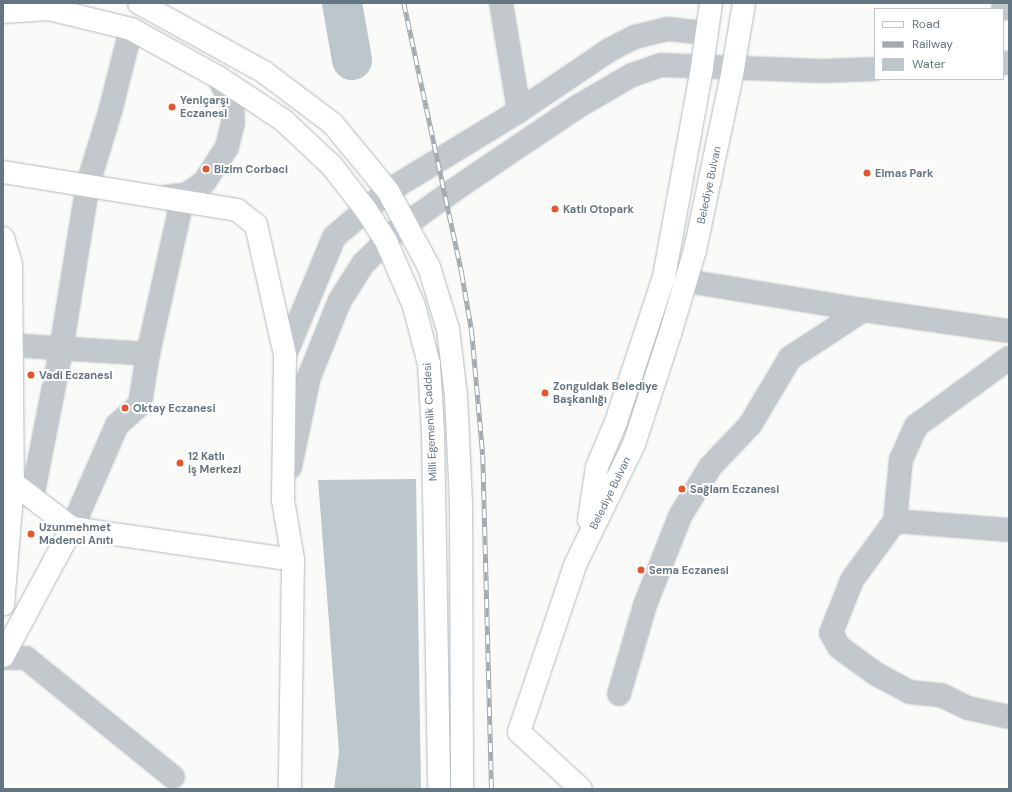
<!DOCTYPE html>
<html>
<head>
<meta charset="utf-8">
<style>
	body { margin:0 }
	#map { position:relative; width:1012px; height:792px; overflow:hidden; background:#fafaf8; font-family:"DM Sans",sans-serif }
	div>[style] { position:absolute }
	.water>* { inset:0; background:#bbc7cb }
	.river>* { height:40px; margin:-20px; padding:0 20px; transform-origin:20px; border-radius:20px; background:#bbc7cb }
	.roads { filter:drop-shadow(0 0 1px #b3babf) drop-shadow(0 0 1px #b3babf) }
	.street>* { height:22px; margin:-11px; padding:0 11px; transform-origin:11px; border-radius:11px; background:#c3c8cc }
	.secondary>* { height:22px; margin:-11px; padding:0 11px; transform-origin:11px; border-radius:11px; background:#fff }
	.highway>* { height:22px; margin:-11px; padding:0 11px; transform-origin:11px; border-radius:11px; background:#fff }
	.rail>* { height:4.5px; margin-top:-2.25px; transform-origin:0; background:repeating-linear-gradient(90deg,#fff 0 9px,#a2aab0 0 18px); box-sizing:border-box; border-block:1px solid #a2aab0 }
	.dots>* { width:11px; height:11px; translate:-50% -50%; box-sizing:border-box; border:2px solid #fff; border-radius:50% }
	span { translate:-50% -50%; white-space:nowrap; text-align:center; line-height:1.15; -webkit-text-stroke:4px #fff; paint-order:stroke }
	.poi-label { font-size:11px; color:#657683; font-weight:700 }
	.left { translate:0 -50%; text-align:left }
	.street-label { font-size:11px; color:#657683 }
	.frame { position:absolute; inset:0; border:4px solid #657683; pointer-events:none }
	.legend { position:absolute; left:874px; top:8px; width:130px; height:72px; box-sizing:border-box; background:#fff; border:1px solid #c1c8cd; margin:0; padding:5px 7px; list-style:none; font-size:12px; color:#657683 }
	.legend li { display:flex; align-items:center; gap:8px; height:20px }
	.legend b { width:20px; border:1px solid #c1c8cd }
</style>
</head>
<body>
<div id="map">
	<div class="water">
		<div style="clip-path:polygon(416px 479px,421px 789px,334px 789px,339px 752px,318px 480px)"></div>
	</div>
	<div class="river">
		<div style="left:342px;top:3px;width:58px;rotate:80deg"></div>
	</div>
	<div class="roads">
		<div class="street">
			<div style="left:501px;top:3px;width:109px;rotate:80.5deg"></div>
			<div style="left:1003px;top:9px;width:6px;rotate:-72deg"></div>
			<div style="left:1003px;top:63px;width:6px"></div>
			<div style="left:165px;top:197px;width:23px;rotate:-7deg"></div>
			<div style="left:188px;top:194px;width:21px;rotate:-37deg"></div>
			<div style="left:205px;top:181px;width:40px;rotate:-57.1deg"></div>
			<div style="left:227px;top:147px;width:25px;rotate:-76deg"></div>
			<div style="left:233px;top:123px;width:19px;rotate:-93deg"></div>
			<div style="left:232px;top:104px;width:30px;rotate:-117deg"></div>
			<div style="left:668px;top:278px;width:198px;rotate:9.3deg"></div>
			<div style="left:863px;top:310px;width:148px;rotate:8.2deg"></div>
			<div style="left:10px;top:345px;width:138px;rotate:3.7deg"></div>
			<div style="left:285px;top:355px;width:128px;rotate:-67.4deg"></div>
			<div style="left:334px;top:237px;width:71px;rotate:-40.4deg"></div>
			<div style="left:388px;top:191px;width:153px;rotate:-31.4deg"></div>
			<div style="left:519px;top:111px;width:111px;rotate:-34deg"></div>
			<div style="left:611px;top:49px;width:27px;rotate:-27deg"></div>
			<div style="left:635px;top:37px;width:34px;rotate:-14deg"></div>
			<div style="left:668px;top:29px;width:39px;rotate:6deg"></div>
			<div style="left:1009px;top:358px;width:115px;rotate:143.8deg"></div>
			<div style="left:916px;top:426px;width:36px;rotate:114deg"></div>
			<div style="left:901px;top:459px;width:62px;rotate:95.5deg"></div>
			<div style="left:895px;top:521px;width:73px;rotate:126.1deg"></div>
			<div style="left:852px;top:580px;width:57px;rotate:111.6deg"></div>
			<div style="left:831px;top:633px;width:16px;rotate:60deg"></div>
			<div style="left:839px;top:647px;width:46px;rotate:36.1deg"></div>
			<div style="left:876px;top:674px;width:38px;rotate:28deg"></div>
			<div style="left:910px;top:692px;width:31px;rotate:6deg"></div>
			<div style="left:941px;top:695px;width:30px;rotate:26deg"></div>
			<div style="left:968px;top:708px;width:42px;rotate:12.4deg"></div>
			<div style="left:290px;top:467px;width:92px;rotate:-78.1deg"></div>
			<div style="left:309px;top:377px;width:83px;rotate:-68.1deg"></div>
			<div style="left:340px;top:300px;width:43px;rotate:-57.4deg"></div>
			<div style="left:363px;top:264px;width:45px;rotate:-45deg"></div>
			<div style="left:395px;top:232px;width:72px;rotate:-35.4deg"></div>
			<div style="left:454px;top:190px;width:148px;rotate:-34deg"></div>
			<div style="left:577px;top:107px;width:64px;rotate:-30.2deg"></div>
			<div style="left:632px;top:75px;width:31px;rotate:-19deg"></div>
			<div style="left:661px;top:65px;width:162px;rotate:2.1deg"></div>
			<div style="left:823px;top:71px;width:52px;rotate:-2.2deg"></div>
			<div style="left:32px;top:498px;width:151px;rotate:-78.9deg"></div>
			<div style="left:61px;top:350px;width:168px;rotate:-80.8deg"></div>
			<div style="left:88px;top:184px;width:75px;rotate:-73deg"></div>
			<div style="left:110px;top:112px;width:86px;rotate:-75.8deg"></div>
			<div style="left:895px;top:521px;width:114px;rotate:4.5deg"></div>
			<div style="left:72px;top:528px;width:112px;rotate:-66.4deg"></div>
			<div style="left:117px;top:425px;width:31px;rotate:-42deg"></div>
			<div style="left:140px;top:404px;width:51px;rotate:-80.9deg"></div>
			<div style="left:148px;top:354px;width:157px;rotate:-77.5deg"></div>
			<div style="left:3px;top:658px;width:23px"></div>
			<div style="left:26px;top:658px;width:189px;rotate:39deg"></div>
			<div style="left:619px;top:694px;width:93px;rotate:-73.7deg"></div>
			<div style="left:645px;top:605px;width:96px;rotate:-68.5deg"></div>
			<div style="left:680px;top:516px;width:57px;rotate:-58.5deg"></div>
			<div style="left:710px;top:467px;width:58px;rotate:-46.4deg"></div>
			<div style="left:750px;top:425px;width:78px;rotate:-59.2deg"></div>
			<div style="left:790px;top:358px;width:87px;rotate:-33.3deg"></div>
		</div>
		<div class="secondary">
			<div style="left:3px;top:172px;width:237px;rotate:9.2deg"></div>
			<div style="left:237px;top:210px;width:24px;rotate:38deg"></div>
			<div style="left:256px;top:225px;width:133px;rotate:77.4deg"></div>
			<div style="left:285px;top:355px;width:145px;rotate:90.8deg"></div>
			<div style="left:283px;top:500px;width:61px;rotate:80.5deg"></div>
			<div style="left:293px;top:560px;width:229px;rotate:90.8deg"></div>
			<div style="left:3px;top:238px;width:28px;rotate:73deg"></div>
			<div style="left:11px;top:265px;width:218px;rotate:89.5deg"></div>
			<div style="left:13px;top:483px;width:122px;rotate:94.7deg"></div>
			<div style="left:13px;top:483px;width:74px;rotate:37.3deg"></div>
			<div style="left:72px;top:528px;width:223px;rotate:8.2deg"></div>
			<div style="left:589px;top:520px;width:54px;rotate:-81.4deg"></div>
			<div style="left:597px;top:467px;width:49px;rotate:-67.1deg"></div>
			<div style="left:616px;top:422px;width:153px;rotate:-71.7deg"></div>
			<div style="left:664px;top:277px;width:213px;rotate:-79.7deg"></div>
			<div style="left:702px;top:67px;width:65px;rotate:-82deg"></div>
			<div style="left:3px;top:656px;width:145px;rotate:-61.7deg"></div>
			<div style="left:581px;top:789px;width:84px;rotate:-137.4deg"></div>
			<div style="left:519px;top:732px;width:178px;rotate:-71.4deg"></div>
			<div style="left:576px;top:563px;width:132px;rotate:-64deg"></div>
			<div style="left:634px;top:444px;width:116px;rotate:-71.9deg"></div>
			<div style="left:670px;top:334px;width:88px;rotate:-73.4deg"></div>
			<div style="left:695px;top:250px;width:185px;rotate:-78.1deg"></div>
			<div style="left:733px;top:69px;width:67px;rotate:-80.5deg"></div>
		</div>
		<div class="highway">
			<div style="left:139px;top:3px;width:143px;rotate:28.9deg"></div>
			<div style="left:264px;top:72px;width:86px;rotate:37deg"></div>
			<div style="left:333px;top:124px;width:87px;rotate:50.6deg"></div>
			<div style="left:388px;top:191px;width:86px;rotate:61.7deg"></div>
			<div style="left:429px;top:267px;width:65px;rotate:73deg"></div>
			<div style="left:448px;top:329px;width:67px;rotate:83.2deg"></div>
			<div style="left:456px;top:396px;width:107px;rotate:87.3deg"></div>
			<div style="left:461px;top:503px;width:286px;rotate:89.8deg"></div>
			<div style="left:3px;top:12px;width:46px;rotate:-3.7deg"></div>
			<div style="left:49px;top:9px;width:84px;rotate:13.7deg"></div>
			<div style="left:131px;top:29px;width:99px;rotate:28.9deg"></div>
			<div style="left:218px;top:77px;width:78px;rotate:33.5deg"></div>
			<div style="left:283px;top:120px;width:67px;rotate:43.2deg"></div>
			<div style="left:332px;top:166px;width:56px;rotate:52.3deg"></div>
			<div style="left:366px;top:210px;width:37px;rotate:57deg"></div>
			<div style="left:386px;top:241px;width:71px;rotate:66.7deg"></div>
			<div style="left:414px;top:306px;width:60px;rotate:75.5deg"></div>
			<div style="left:429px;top:364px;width:68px;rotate:86.6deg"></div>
			<div style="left:433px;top:432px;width:357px;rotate:89deg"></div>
		</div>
	</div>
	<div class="rail">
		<div style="left:404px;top:3px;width:277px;rotate:77.9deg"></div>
		<div style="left:462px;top:274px;width:59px;rotate:80.2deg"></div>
		<div style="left:472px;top:332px;width:123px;rotate:84.9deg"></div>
		<div style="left:483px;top:455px;width:334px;rotate:88.5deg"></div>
	</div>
	<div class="dots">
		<div style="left:172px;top:107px;background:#e4572e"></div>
		<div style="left:206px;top:169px;background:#e4572e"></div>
		<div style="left:867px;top:173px;background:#e4572e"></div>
		<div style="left:555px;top:209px;background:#e4572e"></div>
		<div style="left:31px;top:375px;background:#e4572e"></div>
		<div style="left:545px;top:393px;background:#e4572e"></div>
		<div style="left:125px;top:408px;background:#e4572e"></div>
		<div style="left:180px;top:463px;background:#e4572e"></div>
		<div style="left:682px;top:489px;background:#e4572e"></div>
		<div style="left:31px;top:534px;background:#e4572e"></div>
		<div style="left:641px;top:570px;background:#e4572e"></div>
	</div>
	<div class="poi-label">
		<span class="left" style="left:180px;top:107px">Yeniçarşı<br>Eczanesi</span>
		<span class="left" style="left:214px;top:169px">Bizim Corbaci</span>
		<span class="left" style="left:875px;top:173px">Elmas Park</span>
		<span class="left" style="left:563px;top:209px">Katlı Otopark</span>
		<span class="left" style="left:39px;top:375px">Vadi Eczanesi</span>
		<span class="left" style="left:553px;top:393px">Zonguldak Belediye<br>Başkanlığı</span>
		<span class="left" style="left:133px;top:408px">Oktay Eczanesi</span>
		<span class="left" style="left:188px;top:463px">12 Katlı<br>iş Merkezi</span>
		<span class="left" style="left:690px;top:489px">Sağlam Eczanesi</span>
		<span class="left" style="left:39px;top:534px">Uzunmehmet<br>Madenci Anıtı</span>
		<span class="left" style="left:649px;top:570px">Sema Eczanesi</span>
	</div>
	<div class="street-label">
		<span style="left:709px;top:185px;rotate:-78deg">Belediye Bulvarı</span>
		<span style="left:430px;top:422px;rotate:-93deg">Milli Egemenlik Caddesi</span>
		<span style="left:610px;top:493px;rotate:-64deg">Belediye Bulvarı</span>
	</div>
	<div class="frame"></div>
	<ul class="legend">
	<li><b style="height:5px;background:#fff"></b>Road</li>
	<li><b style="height:5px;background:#a2aab0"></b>Railway</li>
	<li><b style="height:11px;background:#bbc7cb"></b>Water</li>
	</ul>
</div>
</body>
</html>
